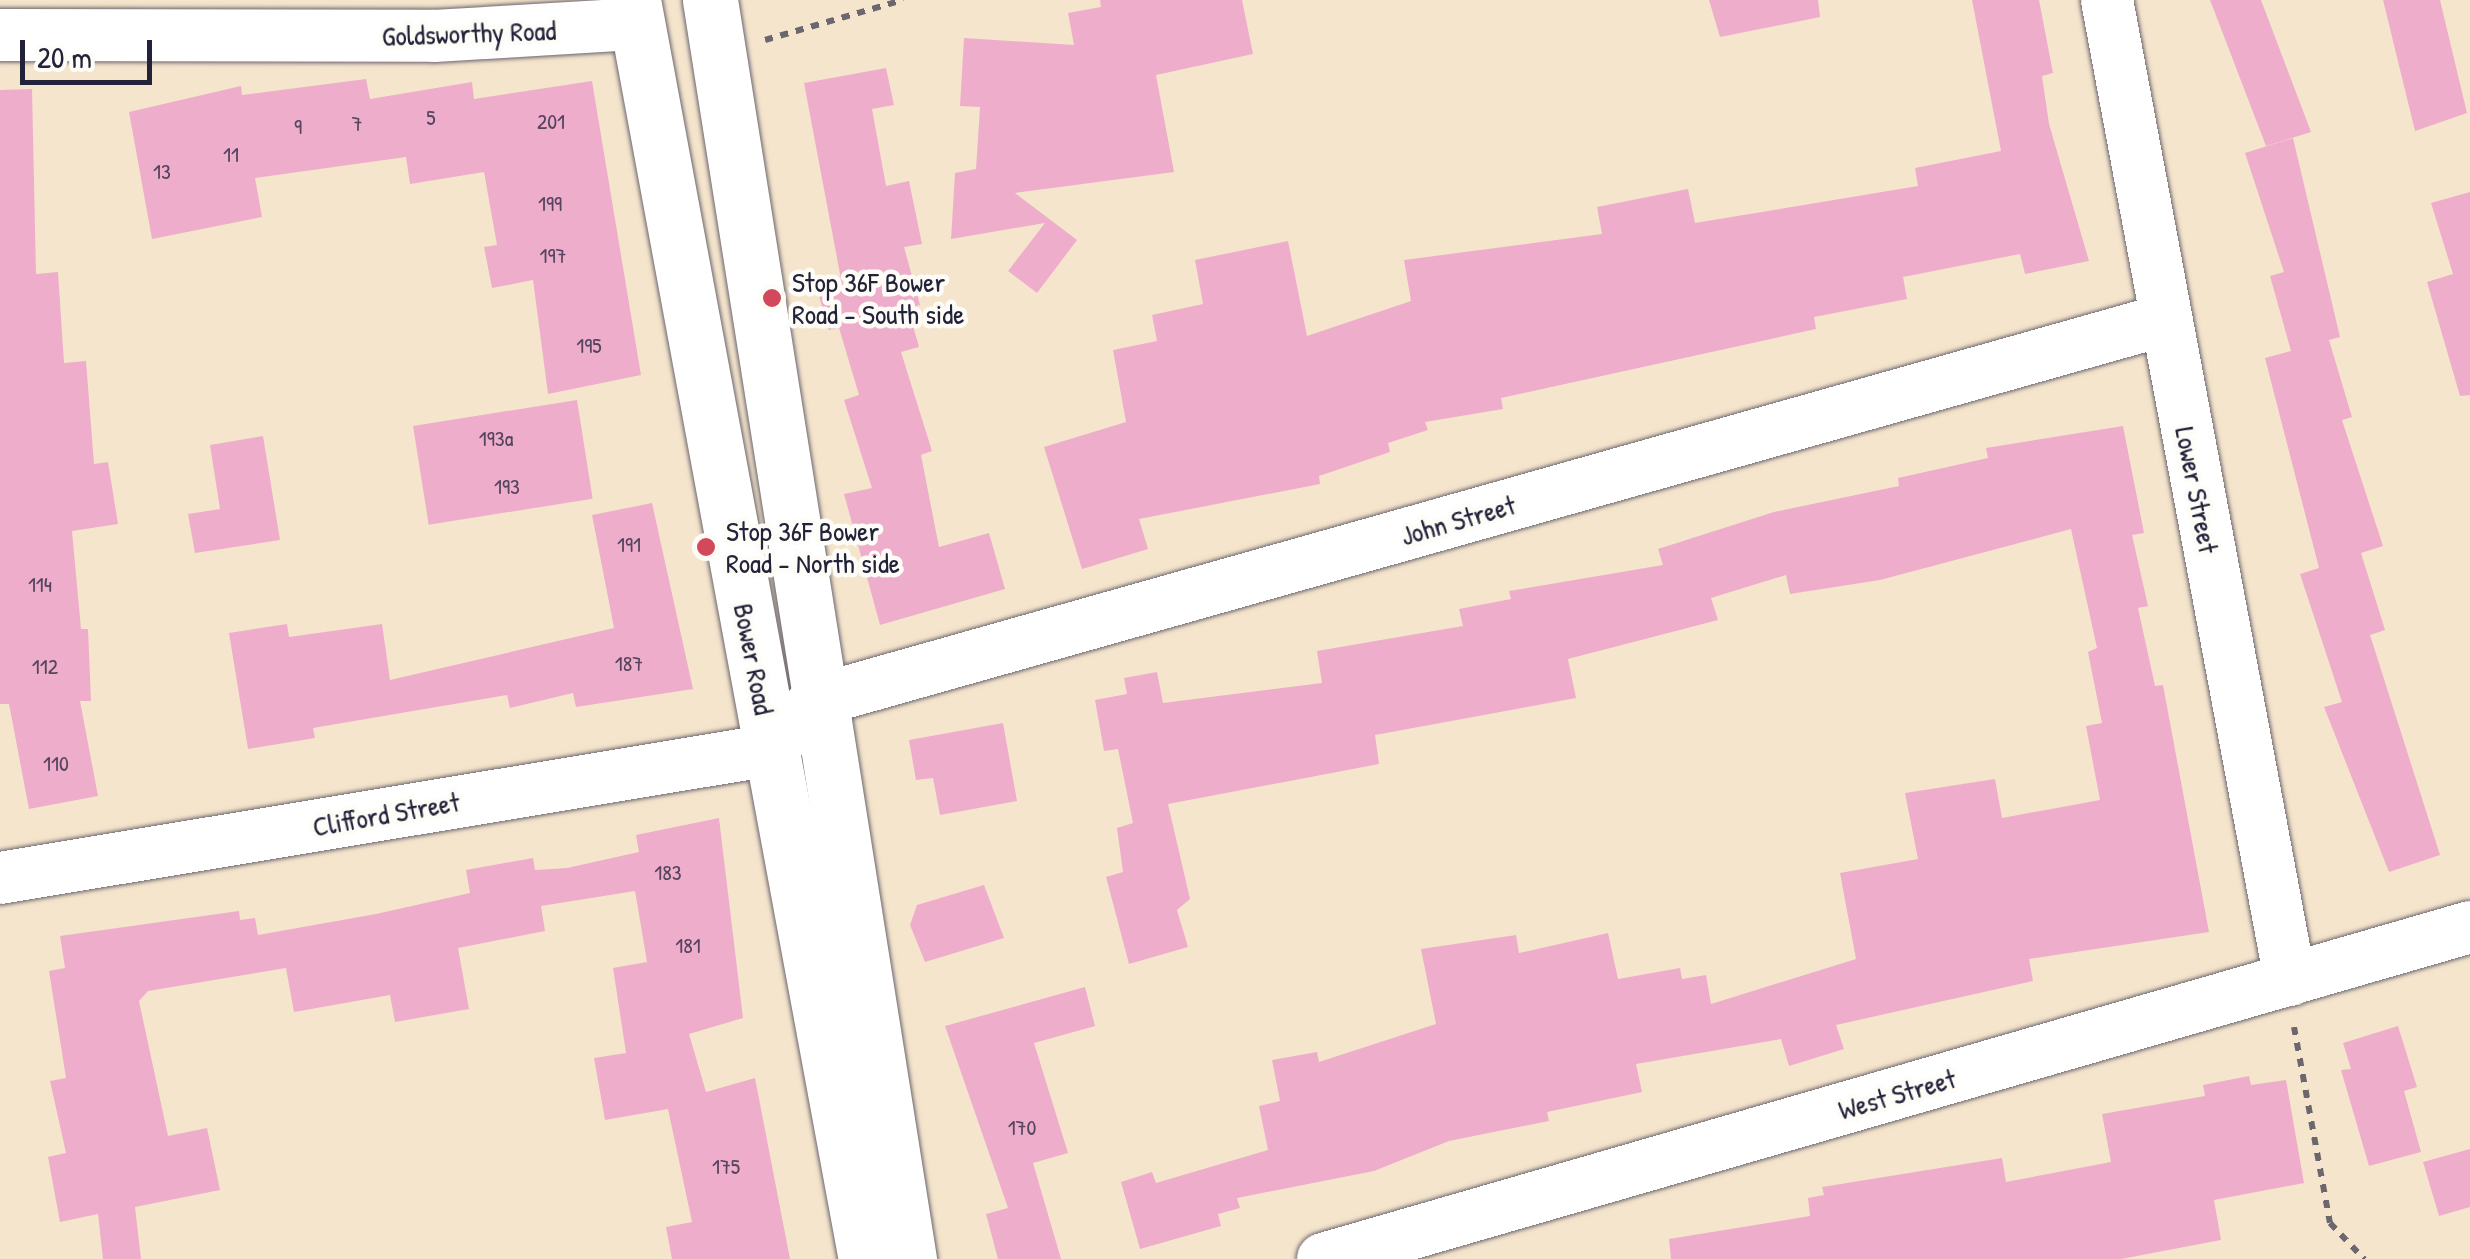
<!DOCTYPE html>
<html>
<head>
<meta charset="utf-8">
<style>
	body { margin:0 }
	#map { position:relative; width:2470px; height:1259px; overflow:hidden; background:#f5e5cd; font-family:"Patrick Hand",sans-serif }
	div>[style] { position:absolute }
	.building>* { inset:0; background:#eeaecb; transform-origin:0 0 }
	.path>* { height:6px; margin-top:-3px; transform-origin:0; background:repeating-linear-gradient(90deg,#6c666e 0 8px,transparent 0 16px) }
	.roads { filter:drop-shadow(0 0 2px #6c666e) drop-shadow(0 0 2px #6c666e) }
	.street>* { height:52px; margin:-26px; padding:0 26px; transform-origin:26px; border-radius:26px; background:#fff }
	.secondary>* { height:55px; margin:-27.5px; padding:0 27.5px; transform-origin:27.5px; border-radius:27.5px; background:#fff }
	.dots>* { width:28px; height:28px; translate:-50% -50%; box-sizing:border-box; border:5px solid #fdfcf7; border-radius:50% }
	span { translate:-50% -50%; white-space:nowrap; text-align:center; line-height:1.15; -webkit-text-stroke:9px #fdfcf7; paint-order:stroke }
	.number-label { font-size:22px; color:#55455f }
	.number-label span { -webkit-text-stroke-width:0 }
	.street-label { font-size:28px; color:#22223b }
	.poi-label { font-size:28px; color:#22223b }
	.left { translate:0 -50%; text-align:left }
	.scale { position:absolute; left:20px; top:40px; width:132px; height:45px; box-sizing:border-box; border:5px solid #22223b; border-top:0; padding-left:12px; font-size:30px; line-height:35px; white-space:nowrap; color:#22223b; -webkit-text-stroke:8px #fdfcf7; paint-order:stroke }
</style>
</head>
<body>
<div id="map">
	<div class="building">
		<div style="clip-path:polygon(1100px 0,1242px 0,1253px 54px,1156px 75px,1174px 172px,1015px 193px,1077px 240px,1037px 293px,1008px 271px,1045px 223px,951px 239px,955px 173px,976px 169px,980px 107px,960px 106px,964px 38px,1074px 45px,1068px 13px,1101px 7px)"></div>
		<div style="clip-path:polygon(1709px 0,1818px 0,1820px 17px,1720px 37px)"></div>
		<div style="clip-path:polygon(1972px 0,2039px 0,2053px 73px,2042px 76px,2049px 124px,2089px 261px,2025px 274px,2020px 254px,1903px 277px,1907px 299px,1814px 317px,1816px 329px,1501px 398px,1503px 409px,1425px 422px,1428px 430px,1388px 443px,1390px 452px,1319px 476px,1320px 484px,1139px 519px,1148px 549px,1082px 569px,1044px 447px,1126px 422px,1113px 350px,1157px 341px,1152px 315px,1203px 304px,1195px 260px,1288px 241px,1307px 336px,1411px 301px,1404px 260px,1602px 234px,1597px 207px,1688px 189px,1695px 223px,1918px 186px,1915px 168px,2001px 151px)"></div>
		<div style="clip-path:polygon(2210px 0,2261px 0,2311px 132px,2266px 146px)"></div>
		<div style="clip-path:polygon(2383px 0,2440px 0,2467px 113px,2415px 131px)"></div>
		<div style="clip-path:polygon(886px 68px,894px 105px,872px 109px,886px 186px,909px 181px,922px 244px,904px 247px,920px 305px,908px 308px,919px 347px,901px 352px,932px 451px,921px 455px,939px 547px,989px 533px,1005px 589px,880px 625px,844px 494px,872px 488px,844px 400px,859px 395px,839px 328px,829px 330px,819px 296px,843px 290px,804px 83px)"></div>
		<div style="clip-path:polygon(366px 79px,370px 99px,472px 82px,474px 99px,592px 81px,641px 375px,548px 394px,533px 280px,492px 288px,484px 247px,497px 245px,484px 172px,410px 184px,406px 157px,255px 178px,262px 217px,152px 239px,129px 112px,241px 86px,242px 95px)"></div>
		<div style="clip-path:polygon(32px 89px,36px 274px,58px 272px,64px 363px,86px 361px,94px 464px,108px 462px,118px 524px,72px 531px,81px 629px,88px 629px,91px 701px,80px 701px,98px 796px,29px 809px,9px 704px,0 704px,0 90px)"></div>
		<div style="clip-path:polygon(2293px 138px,2340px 337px,2329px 340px,2352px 417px,2342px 420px,2383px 546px,2361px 553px,2385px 630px,2370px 635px,2440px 855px,2389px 872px,2324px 707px,2342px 702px,2300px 574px,2319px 568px,2265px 358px,2291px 351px,2270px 276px,2284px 272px,2245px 153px)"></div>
		<div style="clip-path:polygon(2470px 192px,2470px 395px,2460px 396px,2427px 282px,2453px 274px,2431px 203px)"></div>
		<div style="left:577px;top:400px;width:100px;height:166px;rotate:81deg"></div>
		<div style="clip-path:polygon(2123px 426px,2144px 533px,2132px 535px,2148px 606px,2138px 608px,2155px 686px,2163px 685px,2209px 932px,2029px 959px,2033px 981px,1836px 1025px,1844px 1049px,1789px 1066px,1781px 1039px,1636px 1064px,1642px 1092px,1547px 1112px,1549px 1121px,1449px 1141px,1374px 1171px,1237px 1198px,1240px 1208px,1218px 1214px,1221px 1226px,1140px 1249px,1121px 1182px,1152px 1172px,1156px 1183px,1268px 1150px,1259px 1106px,1280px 1101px,1272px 1060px,1317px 1052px,1319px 1062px,1436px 1024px,1421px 949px,1516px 935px,1519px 953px,1608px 933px,1618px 979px,1680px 968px,1682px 979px,1706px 975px,1711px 1004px,1856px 959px,1840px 873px,1918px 859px,1905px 793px,1995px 779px,2002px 818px,2100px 800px,2086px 726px,2102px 723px,2088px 652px,2097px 648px,2071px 529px,1880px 580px,1790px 594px,1786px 575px,1711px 598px,1718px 620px,1568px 659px,1576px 698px,1375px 735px,1379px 764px,1168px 804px,1190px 899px,1177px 910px,1188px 947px,1129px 964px,1106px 877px,1123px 872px,1117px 828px,1133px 823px,1118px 749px,1104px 751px,1095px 700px,1127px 694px,1124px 678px,1157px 672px,1163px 703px,1322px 683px,1317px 651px,1463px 626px,1459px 609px,1511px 599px,1509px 591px,1663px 565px,1658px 549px,1774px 512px,1899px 486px,1898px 478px,1988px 458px,1986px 448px)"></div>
		<div style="clip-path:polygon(263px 436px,280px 540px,195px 553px,188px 514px,220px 509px,210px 445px)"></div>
		<div style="clip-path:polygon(652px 503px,693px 689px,576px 707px,573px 693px,510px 708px,507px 695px,313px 728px,315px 738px,248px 749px,229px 633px,287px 624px,289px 637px,382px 624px,390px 680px,614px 628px,592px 515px)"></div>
		<div style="clip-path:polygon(1003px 723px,1017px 801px,940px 815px,933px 778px,916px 780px,909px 740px)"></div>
		<div style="clip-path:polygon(719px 818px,743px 1018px,689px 1034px,706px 1092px,755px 1078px,790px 1259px,672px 1259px,666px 1227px,692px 1222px,668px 1109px,605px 1120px,594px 1058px,626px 1053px,613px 968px,647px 962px,635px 891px,541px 906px,545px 931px,458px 948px,469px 1009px,395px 1022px,390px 995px,294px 1012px,286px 968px,148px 991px,139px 1001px,168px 1136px,207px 1128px,220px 1190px,135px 1207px,141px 1259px,103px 1259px,98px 1214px,60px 1222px,48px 1157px,66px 1153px,50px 1081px,66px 1078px,49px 971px,65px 968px,60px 936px,239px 911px,240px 920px,255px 918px,258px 935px,376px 914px,470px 893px,466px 870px,533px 858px,535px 870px,567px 868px,639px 852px,636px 835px)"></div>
		<div style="clip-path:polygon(984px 885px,1004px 938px,925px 962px,910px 925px,917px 905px)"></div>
		<div style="clip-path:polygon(1085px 987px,1095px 1026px,1034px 1043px,1068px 1153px,1033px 1163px,1061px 1259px,998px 1259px,986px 1214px,1008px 1208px,945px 1026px)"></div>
		<div style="clip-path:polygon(2398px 1026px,2417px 1087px,2404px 1091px,2421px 1152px,2369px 1166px,2341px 1070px,2351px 1069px,2343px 1043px)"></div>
		<div style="clip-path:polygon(2249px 1076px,2251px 1085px,2286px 1080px,2304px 1183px,2214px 1200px,2221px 1240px,2121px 1259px,1671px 1259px,1669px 1239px,1810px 1216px,1808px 1198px,1824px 1195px,1822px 1187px,2002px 1158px,2006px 1182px,2111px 1162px,2102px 1114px,2205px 1096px,2203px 1085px)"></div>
		<div style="clip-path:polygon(2470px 1149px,2470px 1207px,2439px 1216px,2423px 1162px)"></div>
	</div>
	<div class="path">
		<div style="left:765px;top:40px;width:144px;rotate:-16.2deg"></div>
		<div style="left:2294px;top:1027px;width:199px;rotate:79.6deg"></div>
		<div style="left:2330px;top:1223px;width:50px;rotate:46.6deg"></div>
	</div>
	<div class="roads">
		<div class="street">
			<div style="left:2107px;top:0;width:997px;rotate:79.42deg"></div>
			<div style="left:0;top:35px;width:434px;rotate:0.1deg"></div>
			<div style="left:434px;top:36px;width:204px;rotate:-3.4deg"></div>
			<div style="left:0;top:878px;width:782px;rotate:-9.43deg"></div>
			<div style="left:771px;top:750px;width:66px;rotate:-48.1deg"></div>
			<div style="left:815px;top:701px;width:1402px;rotate:-15.77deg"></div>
			<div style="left:1323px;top:1259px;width:1194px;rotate:-16.14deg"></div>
		</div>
		<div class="secondary">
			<div style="left:633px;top:0;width:1280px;rotate:79.52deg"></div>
			<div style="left:710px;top:0;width:1275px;rotate:81.02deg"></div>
		</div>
	</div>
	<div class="dots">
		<div style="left:772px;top:298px;background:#d1495b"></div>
		<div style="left:706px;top:547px;background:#d1495b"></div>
	</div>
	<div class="number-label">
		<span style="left:431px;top:118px">5</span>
		<span style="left:551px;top:122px">201</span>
		<span style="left:357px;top:124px">7</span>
		<span style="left:298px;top:127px">9</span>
		<span style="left:231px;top:155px">11</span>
		<span style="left:162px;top:172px">13</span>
		<span style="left:550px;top:204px">199</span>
		<span style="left:553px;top:256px">197</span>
		<span style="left:589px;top:346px">195</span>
		<span style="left:496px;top:439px">193a</span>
		<span style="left:507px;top:487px">193</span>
		<span style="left:629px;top:545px">191</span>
		<span style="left:40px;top:585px">114</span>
		<span style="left:629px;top:664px">187</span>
		<span style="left:45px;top:667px">112</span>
		<span style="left:56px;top:764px">110</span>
		<span style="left:668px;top:873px">183</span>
		<span style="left:688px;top:946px">181</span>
		<span style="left:1022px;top:1128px">170</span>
		<span style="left:726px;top:1167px">175</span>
	</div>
	<div class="street-label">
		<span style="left:469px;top:33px;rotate:-2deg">Goldsworthy Road</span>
		<span style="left:2197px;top:490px;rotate:79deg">Lower Street</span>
		<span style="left:1458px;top:520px;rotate:-16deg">John Street</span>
		<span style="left:754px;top:659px;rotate:79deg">Bower Road</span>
		<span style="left:386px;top:814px;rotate:-10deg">Clifford Street</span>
		<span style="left:1897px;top:1094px;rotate:-16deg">West Street</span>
	</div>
	<div class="poi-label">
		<span class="left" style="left:792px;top:298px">Stop 36F Bower<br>Road - South side</span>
		<span class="left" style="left:726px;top:547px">Stop 36F Bower<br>Road - North side</span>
	</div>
	<div class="scale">20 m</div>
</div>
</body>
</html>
